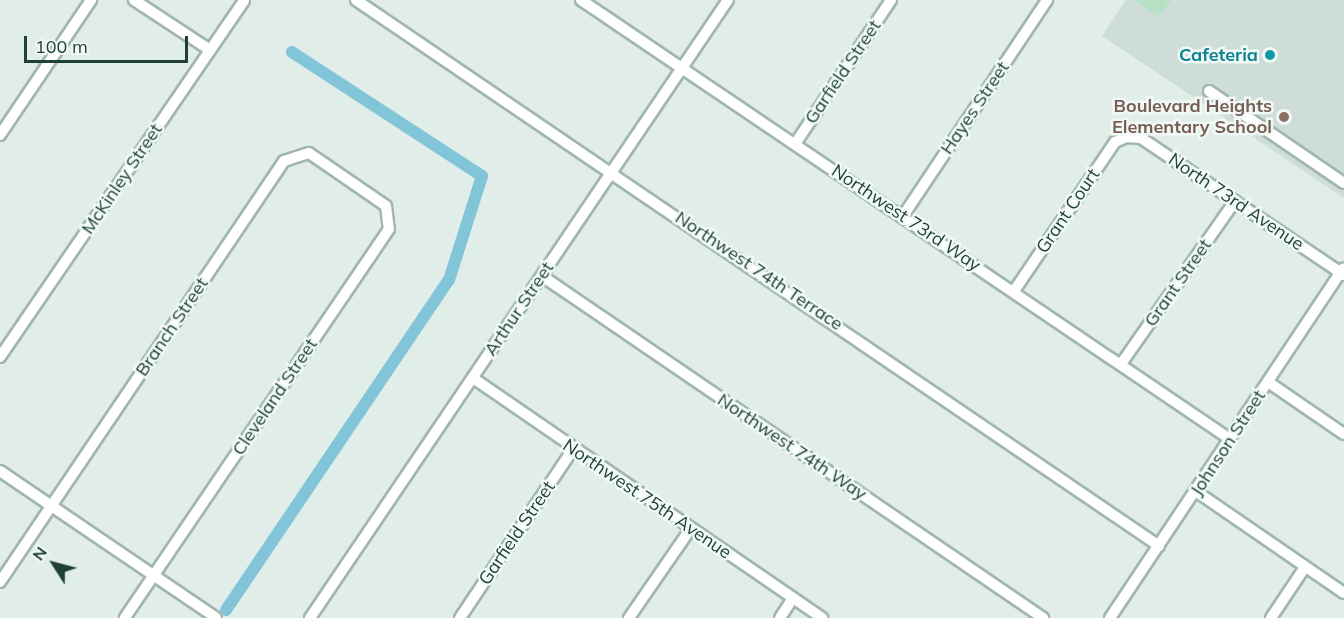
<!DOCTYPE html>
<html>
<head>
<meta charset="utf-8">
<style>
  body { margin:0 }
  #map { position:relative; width:1344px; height:618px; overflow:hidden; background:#e0ede8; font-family:Mulish,sans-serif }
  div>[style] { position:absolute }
  .built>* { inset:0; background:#ceddd7 }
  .green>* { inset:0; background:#b7e1c5 }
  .canal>* { height:12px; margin:-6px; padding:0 6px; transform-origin:6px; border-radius:6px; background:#82c5d9 }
  .roads { filter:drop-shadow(2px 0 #a2b6b0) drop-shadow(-2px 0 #a2b6b0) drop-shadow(0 2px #a2b6b0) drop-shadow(0 -2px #a2b6b0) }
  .minor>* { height:10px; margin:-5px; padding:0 5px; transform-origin:5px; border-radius:5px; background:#fff }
  .dots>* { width:16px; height:16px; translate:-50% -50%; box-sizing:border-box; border:3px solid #f1f9f6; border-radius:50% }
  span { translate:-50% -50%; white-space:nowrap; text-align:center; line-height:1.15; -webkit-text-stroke:5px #f1f9f6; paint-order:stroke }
  .culture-label { font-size:18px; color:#0d838f; font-weight:700 }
  .right { translate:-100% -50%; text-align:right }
  .street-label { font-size:18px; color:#1f4039 }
  .education-label { font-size:18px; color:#785e54; font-weight:700 }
  .north { position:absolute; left:24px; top:534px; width:60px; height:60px; -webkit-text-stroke:4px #f1f9f6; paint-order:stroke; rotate:306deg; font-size:16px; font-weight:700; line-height:24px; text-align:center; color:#1f4039 }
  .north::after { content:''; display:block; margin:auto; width:21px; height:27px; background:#1f4039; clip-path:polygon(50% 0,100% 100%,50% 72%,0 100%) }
  .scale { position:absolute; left:24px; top:36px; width:164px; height:27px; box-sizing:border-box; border:3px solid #1f4039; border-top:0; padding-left:8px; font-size:18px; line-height:21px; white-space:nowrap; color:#1f4039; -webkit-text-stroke:4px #f1f9f6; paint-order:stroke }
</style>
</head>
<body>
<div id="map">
  <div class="built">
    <i style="clip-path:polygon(1126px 0,1344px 0,1344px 198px,1102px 36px)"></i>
  </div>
  <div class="green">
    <i style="clip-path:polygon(1134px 0,1171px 0,1158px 17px)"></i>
  </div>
  <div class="canal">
    <i style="left:226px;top:610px;width:398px;rotate:-56deg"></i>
    <i style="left:449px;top:280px;width:109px;rotate:-72.4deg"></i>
    <i style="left:482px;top:176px;width:227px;rotate:-146.9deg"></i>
  </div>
  <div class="roads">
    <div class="minor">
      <i style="left:134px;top:0;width:91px;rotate:33.3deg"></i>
      <i style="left:356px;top:0;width:971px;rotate:34.21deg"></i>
      <i style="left:581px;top:0;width:784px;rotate:34.08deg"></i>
      <i style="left:1209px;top:91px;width:163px;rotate:34.3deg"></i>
      <i style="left:0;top:135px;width:163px;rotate:-56deg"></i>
      <i style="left:795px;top:144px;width:173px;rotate:-56.3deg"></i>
      <i style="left:903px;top:216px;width:260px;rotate:-56.3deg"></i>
      <i style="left:542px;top:276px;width:607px;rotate:34.32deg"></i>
      <i style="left:1014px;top:291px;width:180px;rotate:-55.9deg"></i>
      <i style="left:1115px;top:142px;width:12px;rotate:-24deg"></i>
      <i style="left:1126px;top:137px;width:15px;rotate:4deg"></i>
      <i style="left:1141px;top:138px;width:245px;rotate:34deg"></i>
      <i style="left:0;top:357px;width:432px;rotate:-55.6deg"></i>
      <i style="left:1121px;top:364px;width:199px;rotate:-55deg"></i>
      <i style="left:473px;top:378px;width:424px;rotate:34.5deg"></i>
      <i style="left:1268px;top:382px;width:92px;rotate:34.4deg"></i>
      <i style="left:0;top:471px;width:261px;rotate:34.2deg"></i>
      <i style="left:1197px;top:492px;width:178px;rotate:34.5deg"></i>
      <i style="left:0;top:582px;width:508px;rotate:-56deg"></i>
      <i style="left:284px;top:161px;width:26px;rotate:-18deg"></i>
      <i style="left:309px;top:153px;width:93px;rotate:34.5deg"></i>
      <i style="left:386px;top:206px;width:23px;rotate:83deg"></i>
      <i style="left:389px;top:229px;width:470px;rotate:124.2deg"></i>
      <i style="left:310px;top:618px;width:746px;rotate:-55.93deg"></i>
      <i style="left:460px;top:618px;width:203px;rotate:-56.2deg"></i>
      <i style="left:629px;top:618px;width:109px;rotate:-55.4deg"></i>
      <i style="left:780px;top:618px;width:24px;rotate:-57deg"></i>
      <i style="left:1110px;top:618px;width:420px;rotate:-56.3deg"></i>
      <i style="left:1271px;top:618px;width:61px;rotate:-56.3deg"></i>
    </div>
  </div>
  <div class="dots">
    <i style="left:1270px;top:55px;background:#0f9aa8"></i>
    <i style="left:1284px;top:117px;background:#8d6e63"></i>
  </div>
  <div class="culture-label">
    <span class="right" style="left:1258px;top:55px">Cafeteria</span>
  </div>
  <div class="street-label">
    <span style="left:843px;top:72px;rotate:-56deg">Garfield Street</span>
    <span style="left:975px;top:108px;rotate:-56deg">Hayes Street</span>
    <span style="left:122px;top:179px;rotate:-56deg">McKinley Street</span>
    <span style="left:1236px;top:202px;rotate:34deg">North 73rd Avenue</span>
    <span style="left:1068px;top:211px;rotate:-56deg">Grant Court</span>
    <span style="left:906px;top:218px;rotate:34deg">Northwest 73rd Way</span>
    <span style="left:759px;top:271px;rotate:34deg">Northwest 74th Terrace</span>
    <span style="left:1178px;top:283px;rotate:-55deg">Grant Street</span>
    <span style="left:519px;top:309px;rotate:-56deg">Arthur Street</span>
    <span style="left:172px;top:327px;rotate:-56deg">Branch Street</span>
    <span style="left:275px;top:397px;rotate:-56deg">Cleveland Street</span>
    <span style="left:1228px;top:443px;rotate:-57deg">Johnson Street</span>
    <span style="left:792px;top:447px;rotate:34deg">Northwest 74th Way</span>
    <span style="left:647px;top:499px;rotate:34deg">Northwest 75th Avenue</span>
    <span style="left:517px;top:533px;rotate:-56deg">Garfield Street</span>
  </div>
  <div class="education-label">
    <span class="right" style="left:1272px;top:117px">Boulevard Heights<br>Elementary School</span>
  </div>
  <div class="north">N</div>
  <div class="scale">100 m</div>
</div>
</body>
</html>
